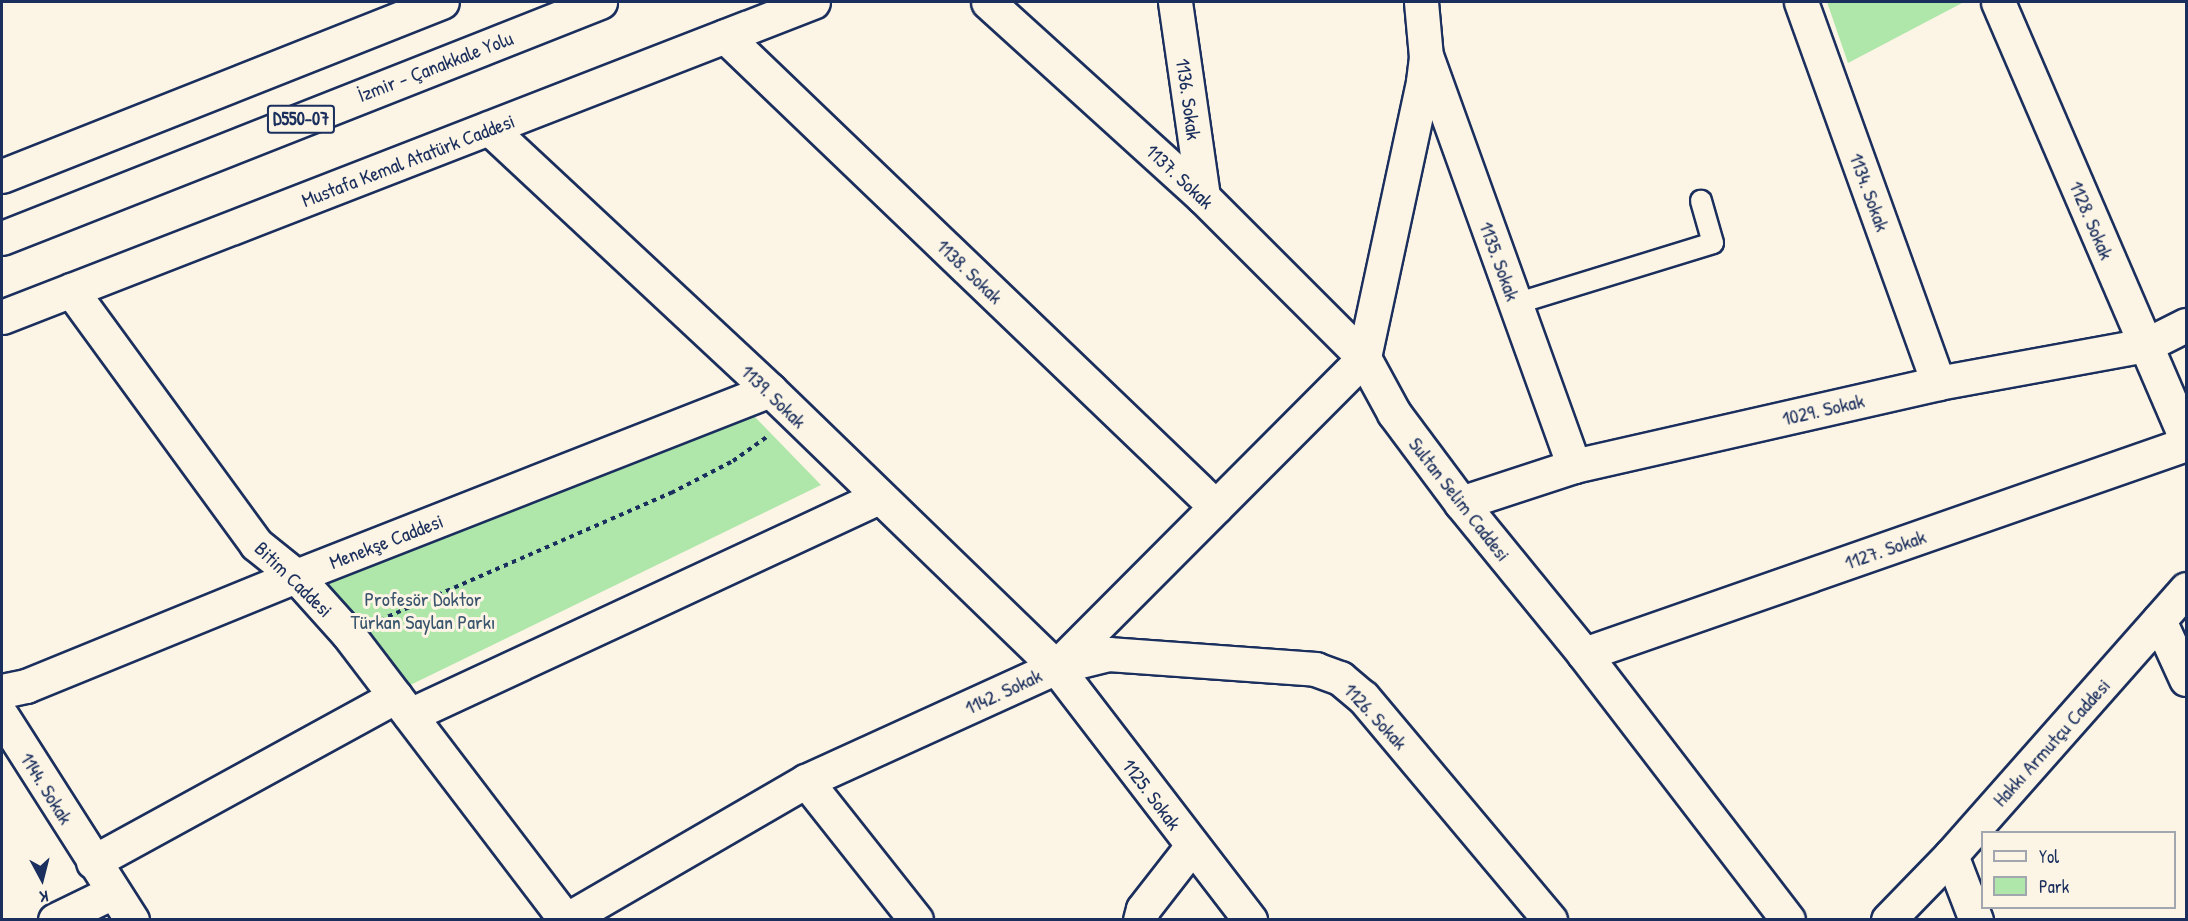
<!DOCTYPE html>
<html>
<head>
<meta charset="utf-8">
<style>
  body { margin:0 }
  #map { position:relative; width:2188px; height:921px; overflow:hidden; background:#fcf5e5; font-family:"Patrick Hand",sans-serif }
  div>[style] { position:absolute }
  .green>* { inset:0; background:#afe6a9 }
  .path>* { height:4px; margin-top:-2px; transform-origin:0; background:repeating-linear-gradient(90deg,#1b2f5e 0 4.5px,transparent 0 9px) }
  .roads { filter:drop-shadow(2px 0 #1b2f5e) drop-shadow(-2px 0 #1b2f5e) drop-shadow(0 2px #1b2f5e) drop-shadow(0 -2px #1b2f5e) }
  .service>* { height:20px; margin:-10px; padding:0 10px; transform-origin:10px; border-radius:10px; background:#fcf5e5 }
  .minor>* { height:33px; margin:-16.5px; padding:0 16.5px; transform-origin:16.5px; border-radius:16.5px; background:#fcf5e5 }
  .secondary>* { height:33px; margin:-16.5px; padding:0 16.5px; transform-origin:16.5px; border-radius:16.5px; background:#fcf5e5 }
  .primary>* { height:33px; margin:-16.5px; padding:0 16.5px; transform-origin:16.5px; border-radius:16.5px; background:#fcf5e5 }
  .trunk>* { height:33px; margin:-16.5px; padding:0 16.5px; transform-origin:16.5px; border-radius:16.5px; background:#fcf5e5 }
  span { translate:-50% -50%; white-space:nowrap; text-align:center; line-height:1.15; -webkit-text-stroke:6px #fcf5e5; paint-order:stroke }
  .shield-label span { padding:2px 4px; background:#fcf5e5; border:2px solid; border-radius:4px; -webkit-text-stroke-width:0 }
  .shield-label { font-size:18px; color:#1b2f5e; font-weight:700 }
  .street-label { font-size:20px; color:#1b2f5e }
  .park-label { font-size:20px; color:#39546d }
  .frame { position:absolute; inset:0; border:3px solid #1b2f5e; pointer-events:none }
  .legend { position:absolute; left:1981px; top:831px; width:195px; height:78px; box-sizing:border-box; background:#fcf5e5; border:2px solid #a2a6af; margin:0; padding:8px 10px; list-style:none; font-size:18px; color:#1b2f5e }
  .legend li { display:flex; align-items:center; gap:12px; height:30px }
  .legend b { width:30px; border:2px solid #a2a6af }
  .north { position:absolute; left:12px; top:849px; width:60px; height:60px; -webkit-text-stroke:4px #fcf5e5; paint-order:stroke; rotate:173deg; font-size:16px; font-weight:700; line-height:24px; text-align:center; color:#1b2f5e }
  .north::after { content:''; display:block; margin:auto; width:21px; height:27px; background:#1b2f5e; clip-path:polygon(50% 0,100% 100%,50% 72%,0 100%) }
</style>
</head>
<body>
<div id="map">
  <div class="green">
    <i style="clip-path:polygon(1827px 2px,1964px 2px,1848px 63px)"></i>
    <i style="clip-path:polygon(752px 414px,821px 485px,402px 689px,325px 584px)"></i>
  </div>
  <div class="path">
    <i style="left:380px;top:620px;width:318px;rotate:-23.6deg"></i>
    <i style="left:671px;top:493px;width:70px;rotate:-27.3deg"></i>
    <i style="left:733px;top:461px;width:43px;rotate:-35.5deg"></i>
  </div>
  <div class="roads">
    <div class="service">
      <i style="left:1515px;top:304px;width:207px;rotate:-17.1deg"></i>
      <i style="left:1713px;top:243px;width:44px;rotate:-105.9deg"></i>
    </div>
    <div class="minor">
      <i style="left:1175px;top:2px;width:197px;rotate:81.8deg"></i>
      <i style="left:1421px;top:2px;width:55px;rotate:84.8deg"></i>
      <i style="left:1426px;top:57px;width:25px;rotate:97deg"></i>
      <i style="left:1423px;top:82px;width:282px;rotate:102.1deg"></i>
      <i style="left:1364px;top:358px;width:63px;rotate:61.4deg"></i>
      <i style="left:1394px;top:413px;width:112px;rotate:53.3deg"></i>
      <i style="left:1461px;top:503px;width:195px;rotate:50.8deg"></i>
      <i style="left:1584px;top:654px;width:335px;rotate:52.5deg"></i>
      <i style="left:1801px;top:2px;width:405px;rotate:70.2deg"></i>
      <i style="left:1998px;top:2px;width:476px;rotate:66.7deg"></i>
      <i style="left:725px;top:36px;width:680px;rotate:43.81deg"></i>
      <i style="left:1427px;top:58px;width:434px;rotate:70.2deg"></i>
      <i style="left:489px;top:128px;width:384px;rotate:43deg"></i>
      <i style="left:770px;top:390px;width:398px;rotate:44.1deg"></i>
      <i style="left:1056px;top:667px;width:319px;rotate:52.5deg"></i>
      <i style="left:71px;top:290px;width:314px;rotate:53.9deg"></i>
      <i style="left:256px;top:544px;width:51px;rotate:38.7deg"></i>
      <i style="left:296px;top:576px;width:78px;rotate:48.1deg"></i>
      <i style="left:348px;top:634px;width:360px;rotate:52.7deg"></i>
      <i style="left:566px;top:920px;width:277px;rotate:-30.1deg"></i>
      <i style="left:806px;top:781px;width:275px;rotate:-24.5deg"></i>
      <i style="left:1056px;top:667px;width:436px;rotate:-45.1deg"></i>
      <i style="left:1364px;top:358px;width:228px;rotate:-135deg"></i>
      <i style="left:1203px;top:197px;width:290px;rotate:-137.8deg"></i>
      <i style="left:1461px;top:503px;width:119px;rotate:-18.1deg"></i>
      <i style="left:1574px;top:466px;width:373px;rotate:-12.8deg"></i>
      <i style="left:1938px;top:383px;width:211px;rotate:-10.4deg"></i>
      <i style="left:2146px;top:345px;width:45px;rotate:-26.6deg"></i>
      <i style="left:2159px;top:620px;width:65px;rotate:65.4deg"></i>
      <i style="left:1584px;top:654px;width:638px;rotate:-19.23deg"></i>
      <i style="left:1056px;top:667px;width:54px;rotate:-14deg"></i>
      <i style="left:1108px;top:654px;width:208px;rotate:4.1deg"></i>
      <i style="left:1315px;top:669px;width:27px;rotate:20deg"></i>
      <i style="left:1340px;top:678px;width:30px;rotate:40deg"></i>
      <i style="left:1363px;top:697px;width:291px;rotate:50deg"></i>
      <i style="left:2px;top:691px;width:25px;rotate:-12deg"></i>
      <i style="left:26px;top:686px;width:292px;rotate:-22.2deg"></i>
      <i style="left:296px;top:576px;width:509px;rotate:-21.43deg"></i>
      <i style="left:410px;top:715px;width:517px;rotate:-24.93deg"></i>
      <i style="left:2px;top:716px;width:242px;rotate:57.5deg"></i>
      <i style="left:806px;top:781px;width:177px;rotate:51.6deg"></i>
      <i style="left:1951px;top:855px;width:70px;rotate:69deg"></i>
      <i style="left:93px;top:862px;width:345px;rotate:-28.7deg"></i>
      <i style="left:55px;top:920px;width:64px;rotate:-25.8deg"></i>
      <i style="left:1140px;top:920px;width:11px;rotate:-75deg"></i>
      <i style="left:1143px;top:909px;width:80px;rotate:-52.1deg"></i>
    </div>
    <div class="secondary">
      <i style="left:1888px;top:920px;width:91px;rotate:-45.9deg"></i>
      <i style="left:1951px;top:855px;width:355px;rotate:-48.5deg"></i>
    </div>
    <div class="primary">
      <i style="left:2px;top:317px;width:870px;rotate:-21.23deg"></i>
    </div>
    <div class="trunk">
      <i style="left:2px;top:176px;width:473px;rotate:-21.6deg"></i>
      <i style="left:2px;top:238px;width:643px;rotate:-21.54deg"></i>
    </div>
  </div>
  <div class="shield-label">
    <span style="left:301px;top:119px">D550-07</span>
  </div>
  <div class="street-label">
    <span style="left:435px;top:66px;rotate:-21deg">İzmir - Çanakkale Yolu</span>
    <span style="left:1189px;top:99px;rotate:82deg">1136. Sokak</span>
    <span style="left:408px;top:160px;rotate:-21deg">Mustafa Kemal Atatürk Caddesi</span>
    <span style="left:1180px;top:176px;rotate:43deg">1137. Sokak</span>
    <span style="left:1870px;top:192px;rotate:70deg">1134. Sokak</span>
    <span style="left:2092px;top:220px;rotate:67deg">1128. Sokak</span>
    <span style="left:1500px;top:261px;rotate:70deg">1135. Sokak</span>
    <span style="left:970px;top:271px;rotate:44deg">1138. Sokak</span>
    <span style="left:774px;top:396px;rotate:44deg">1139. Sokak</span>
    <span style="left:1823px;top:409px;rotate:-13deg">1029. Sokak</span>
    <span style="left:1460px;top:499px;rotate:52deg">Sultan Selim Caddesi</span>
    <span style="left:386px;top:541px;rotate:-21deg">Menekşe Caddesi</span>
    <span style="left:1885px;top:549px;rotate:-19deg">1127. Sokak</span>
    <span style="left:294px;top:579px;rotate:44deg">Bitim Caddesi</span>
    <span style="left:1003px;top:691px;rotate:-25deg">1142. Sokak</span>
    <span style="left:1376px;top:716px;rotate:47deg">1126. Sokak</span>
    <span style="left:2051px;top:742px;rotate:-48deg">Hakkı Armutçu Caddesi</span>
    <span style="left:47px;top:788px;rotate:58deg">1144. Sokak</span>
    <span style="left:1152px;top:794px;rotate:53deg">1125. Sokak</span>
  </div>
  <div class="park-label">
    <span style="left:423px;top:610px">Profesör Doktor<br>Türkan Saylan Parkı</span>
  </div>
  <div class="frame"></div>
  <ul class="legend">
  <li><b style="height:8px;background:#fcf5e5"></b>Yol</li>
  <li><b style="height:16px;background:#afe6a9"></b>Park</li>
  </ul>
  <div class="north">K</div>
</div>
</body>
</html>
